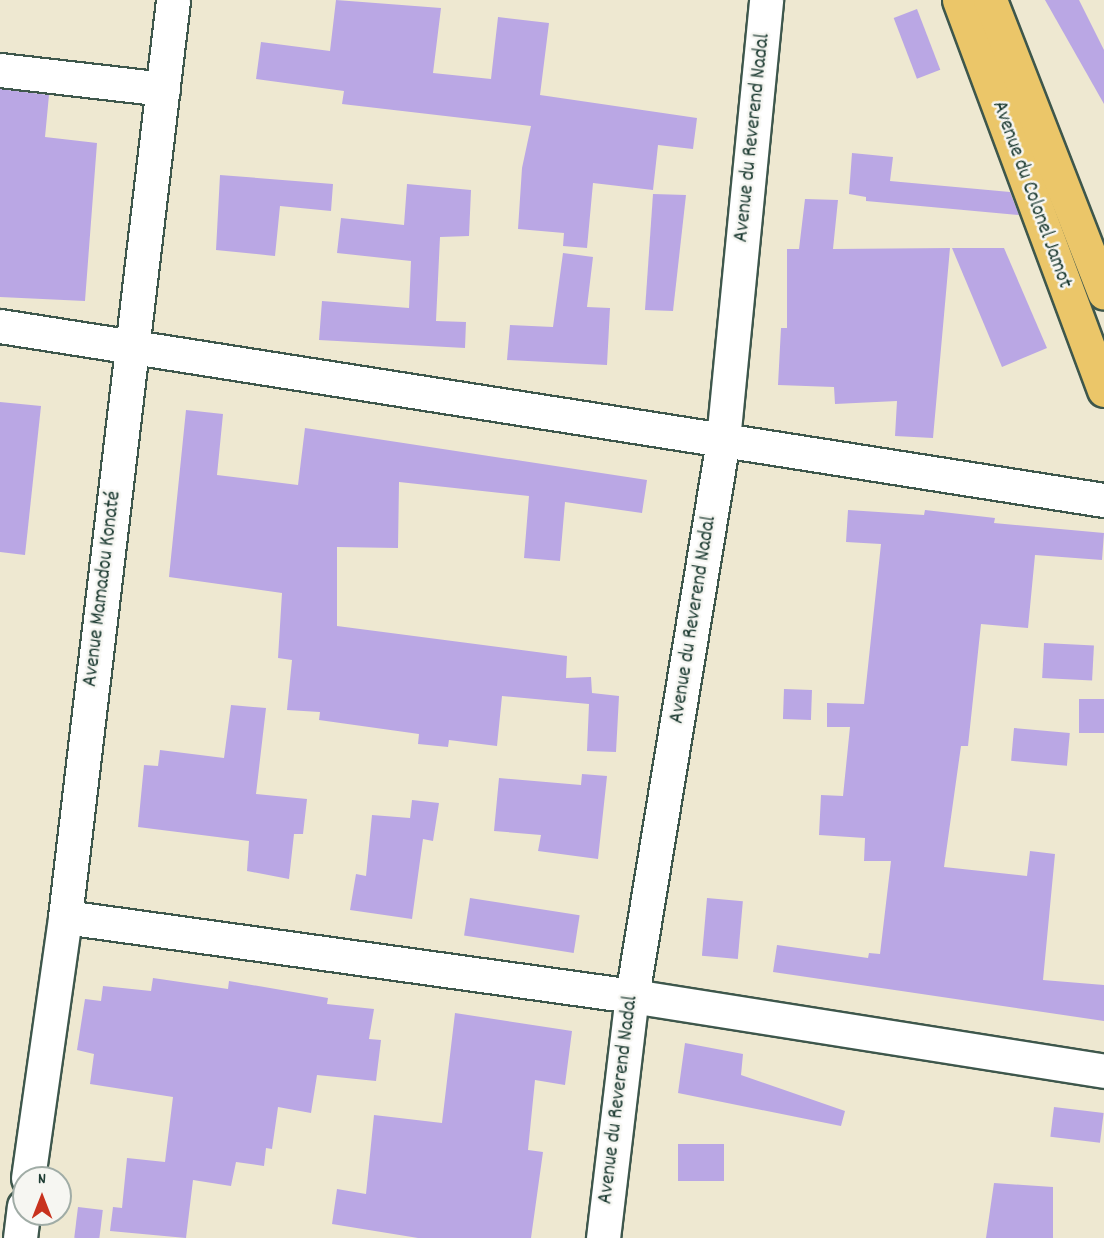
<!DOCTYPE html>
<html>
<head>
<meta charset="utf-8">
<style>
  body { margin:0 }
  #map { position:relative; width:1104px; height:1238px; overflow:hidden; background:#eee8d1; font-family:Dekko,sans-serif }
  div>[style] { position:absolute }
  .building>* { inset:0; background:#baa7e4; transform-origin:0 0 }
  .roads { filter:drop-shadow(2px 0 #3e574c) drop-shadow(-2px 0 #3e574c) drop-shadow(0 2px #3e574c) drop-shadow(0 -2px #3e574c) }
  .minor>* { height:33px; margin:-16.5px; padding:0 16.5px; transform-origin:16.5px; border-radius:16.5px; background:#fff }
  .major>* { height:33px; margin:-16.5px; padding:0 16.5px; transform-origin:16.5px; border-radius:16.5px; background:#ebc669 }
  span { translate:-50% -50%; white-space:nowrap; text-align:center; line-height:1.15; -webkit-text-stroke:5px #f6f6f2; paint-order:stroke }
  .street-label { font-size:21px; color:#1f3d34 }
  .north { position:absolute; left:12px; top:1166px; width:60px; height:60px; box-sizing:border-box; background:#f6f6f2; border:2px solid #a0aca6; border-radius:50%; rotate:0deg; font-size:16px; font-weight:700; line-height:24px; text-align:center; color:#1f3d34 }
  .north::after { content:''; display:block; margin:auto; width:21px; height:27px; background:#c8321e; clip-path:polygon(50% 0,100% 100%,50% 72%,0 100%) }
</style>
</head>
<body>
<div id="map">
  <div class="building">
    <i style="clip-path:polygon(336px 0,441px 8px,433px 73px,491px 79px,498px 17px,549px 23px,540px 95px,697px 118px,693px 149px,658px 145px,653px 190px,593px 183px,587px 248px,563px 246px,564px 233px,518px 229px,522px 168px,531px 126px,342px 104px,344px 91px,256px 79px,261px 42px,330px 51px)"></i>
    <i style="clip-path:polygon(1045px 0,1079px 0,1104px 50px,1104px 104px)"></i>
    <i style="left:917px;top:9px;width:65px;height:25px;rotate:69deg"></i>
    <i style="clip-path:polygon(0 89px,49px 95px,45px 137px,97px 143px,85px 301px,0 297px)"></i>
    <i style="clip-path:polygon(852px 153px,893px 157px,890px 181px,1010px 192px,1019px 215px,866px 201px,866px 197px,849px 194px)"></i>
    <i style="clip-path:polygon(220px 175px,333px 184px,331px 211px,280px 206px,275px 256px,216px 250px)"></i>
    <i style="clip-path:polygon(407px 184px,471px 190px,469px 236px,440px 237px,436px 321px,466px 322px,465px 348px,319px 340px,322px 301px,409px 308px,411px 261px,337px 253px,341px 218px,404px 225px)"></i>
    <i style="clip-path:polygon(653px 194px,686px 195px,673px 311px,645px 310px)"></i>
    <i style="clip-path:polygon(805px 199px,838px 200px,833px 249px,950px 248px,933px 438px,895px 436px,897px 401px,835px 404px,834px 387px,778px 385px,781px 328px,787px 328px,787px 249px,799px 249px)"></i>
    <i style="clip-path:polygon(952px 248px,1004px 248px,1047px 348px,1002px 367px)"></i>
    <i style="clip-path:polygon(563px 253px,593px 257px,587px 307px,610px 308px,607px 365px,507px 360px,510px 325px,553px 327px)"></i>
    <i style="clip-path:polygon(0 402px,41px 406px,25px 555px,0 552px)"></i>
    <i style="clip-path:polygon(186px 410px,223px 414px,217px 475px,298px 485px,305px 428px,647px 480px,642px 513px,565px 502px,560px 561px,524px 558px,529px 496px,399px 482px,398px 548px,337px 547px,337px 626px,567px 656px,566px 678px,591px 677px,592px 693px,619px 696px,616px 752px,587px 751px,589px 704px,502px 696px,497px 746px,449px 740px,448px 747px,418px 744px,419px 734px,319px 720px,320px 712px,287px 710px,292px 660px,278px 658px,282px 593px,169px 577px)"></i>
    <i style="clip-path:polygon(848px 510px,924px 515px,925px 510px,995px 518px,994px 523px,1104px 533px,1102px 560px,1035px 555px,1028px 628px,981px 624px,968px 746px,961px 746px,944px 867px,1027px 876px,1030px 851px,1055px 854px,1043px 980px,1104px 985px,1104px 1021px,773px 972px,777px 945px,868px 958px,869px 953px,880px 954px,891px 861px,864px 861px,865px 838px,819px 835px,821px 795px,843px 796px,850px 727px,827px 727px,827px 703px,864px 704px,881px 544px,846px 542px)"></i>
    <i style="left:1044px;top:643px;width:50px;height:35px;rotate:3deg"></i>
    <i style="left:784px;top:689px;width:28px;height:30px;rotate:2deg"></i>
    <i style="left:1079px;top:699px;width:25px;height:34px"></i>
    <i style="clip-path:polygon(231px 705px,266px 708px,256px 794px,307px 799px,303px 834px,294px 834px,289px 879px,247px 871px,249px 841px,138px 827px,144px 765px,158px 766px,160px 750px,224px 758px)"></i>
    <i style="left:1014px;top:728px;width:56px;height:33px;rotate:5deg"></i>
    <i style="clip-path:polygon(582px 774px,607px 776px,598px 859px,538px 851px,541px 835px,494px 831px,499px 778px,581px 785px)"></i>
    <i style="clip-path:polygon(412px 800px,439px 803px,433px 841px,423px 839px,412px 919px,350px 910px,356px 874px,366px 876px,372px 815px,410px 818px)"></i>
    <i style="left:470px;top:898px;width:111px;height:38px;rotate:9deg"></i>
    <i style="left:707px;top:898px;width:36px;height:58px;rotate:5deg"></i>
    <i style="clip-path:polygon(153px 978px,228px 989px,229px 981px,328px 998px,327px 1004px,374px 1009px,369px 1039px,381px 1040px,376px 1081px,317px 1075px,311px 1113px,278px 1107px,272px 1149px,266px 1148px,264px 1166px,236px 1162px,231px 1186px,193px 1180px,186px 1238px,110px 1231px,113px 1207px,122px 1208px,127px 1158px,165px 1162px,173px 1097px,90px 1084px,94px 1054px,77px 1050px,85px 999px,101px 1001px,103px 986px,151px 991px)"></i>
    <i style="clip-path:polygon(455px 1013px,572px 1031px,565px 1085px,535px 1080px,528px 1150px,543px 1152px,531px 1238px,418px 1238px,332px 1224px,337px 1189px,366px 1194px,374px 1115px,442px 1123px)"></i>
    <i style="clip-path:polygon(685px 1043px,743px 1054px,741px 1075px,845px 1111px,841px 1126px,678px 1093px)"></i>
    <i style="left:1054px;top:1107px;width:50px;height:30px;rotate:7deg"></i>
    <i style="left:678px;top:1144px;width:46px;height:37px"></i>
    <i style="clip-path:polygon(994px 1183px,1053px 1187px,1053px 1238px,986px 1238px)"></i>
    <i style="left:78px;top:1207px;width:25px;height:31px;rotate:7deg"></i>
  </div>
  <div class="roads">
    <div class="minor">
      <i style="left:0;top:70px;width:164px;rotate:6.6deg"></i>
      <i style="left:0;top:326px;width:1118px;rotate:8.96deg"></i>
      <i style="left:65px;top:917px;width:572px;rotate:7.93deg"></i>
      <i style="left:632px;top:996px;width:478px;rotate:9deg"></i>
      <i style="left:28px;top:1178px;width:264px;rotate:-81.9deg"></i>
      <i style="left:65px;top:917px;width:923px;rotate:-83.28deg"></i>
      <i style="left:20px;top:1238px;width:32px;rotate:-83deg"></i>
      <i style="left:603px;top:1238px;width:244px;rotate:-83.2deg"></i>
      <i style="left:632px;top:996px;width:563px;rotate:-80.7deg"></i>
      <i style="left:723px;top:440px;width:442px;rotate:-84.4deg"></i>
    </div>
    <div class="major">
      <i style="left:959px;top:0;width:416px;rotate:69.6deg"></i>
      <i style="left:990px;top:0;width:314px;rotate:68.7deg"></i>
    </div>
  </div>
  <div class="street-label">
    <span style="left:753px;top:138px;rotate:-84deg">Avenue du Reverend Nadal</span>
    <span style="left:1031px;top:195px;rotate:70deg">Avenue du Colonel Jamot</span>
    <span style="left:103px;top:589px;rotate:-83deg">Avenue Mamadou Konaté</span>
    <span style="left:694px;top:620px;rotate:-81deg">Avenue du Reverend Nadal</span>
    <span style="left:619px;top:1100px;rotate:-83deg">Avenue du Reverend Nadal</span>
  </div>
  <div class="north">N</div>
</div>
</body>
</html>
